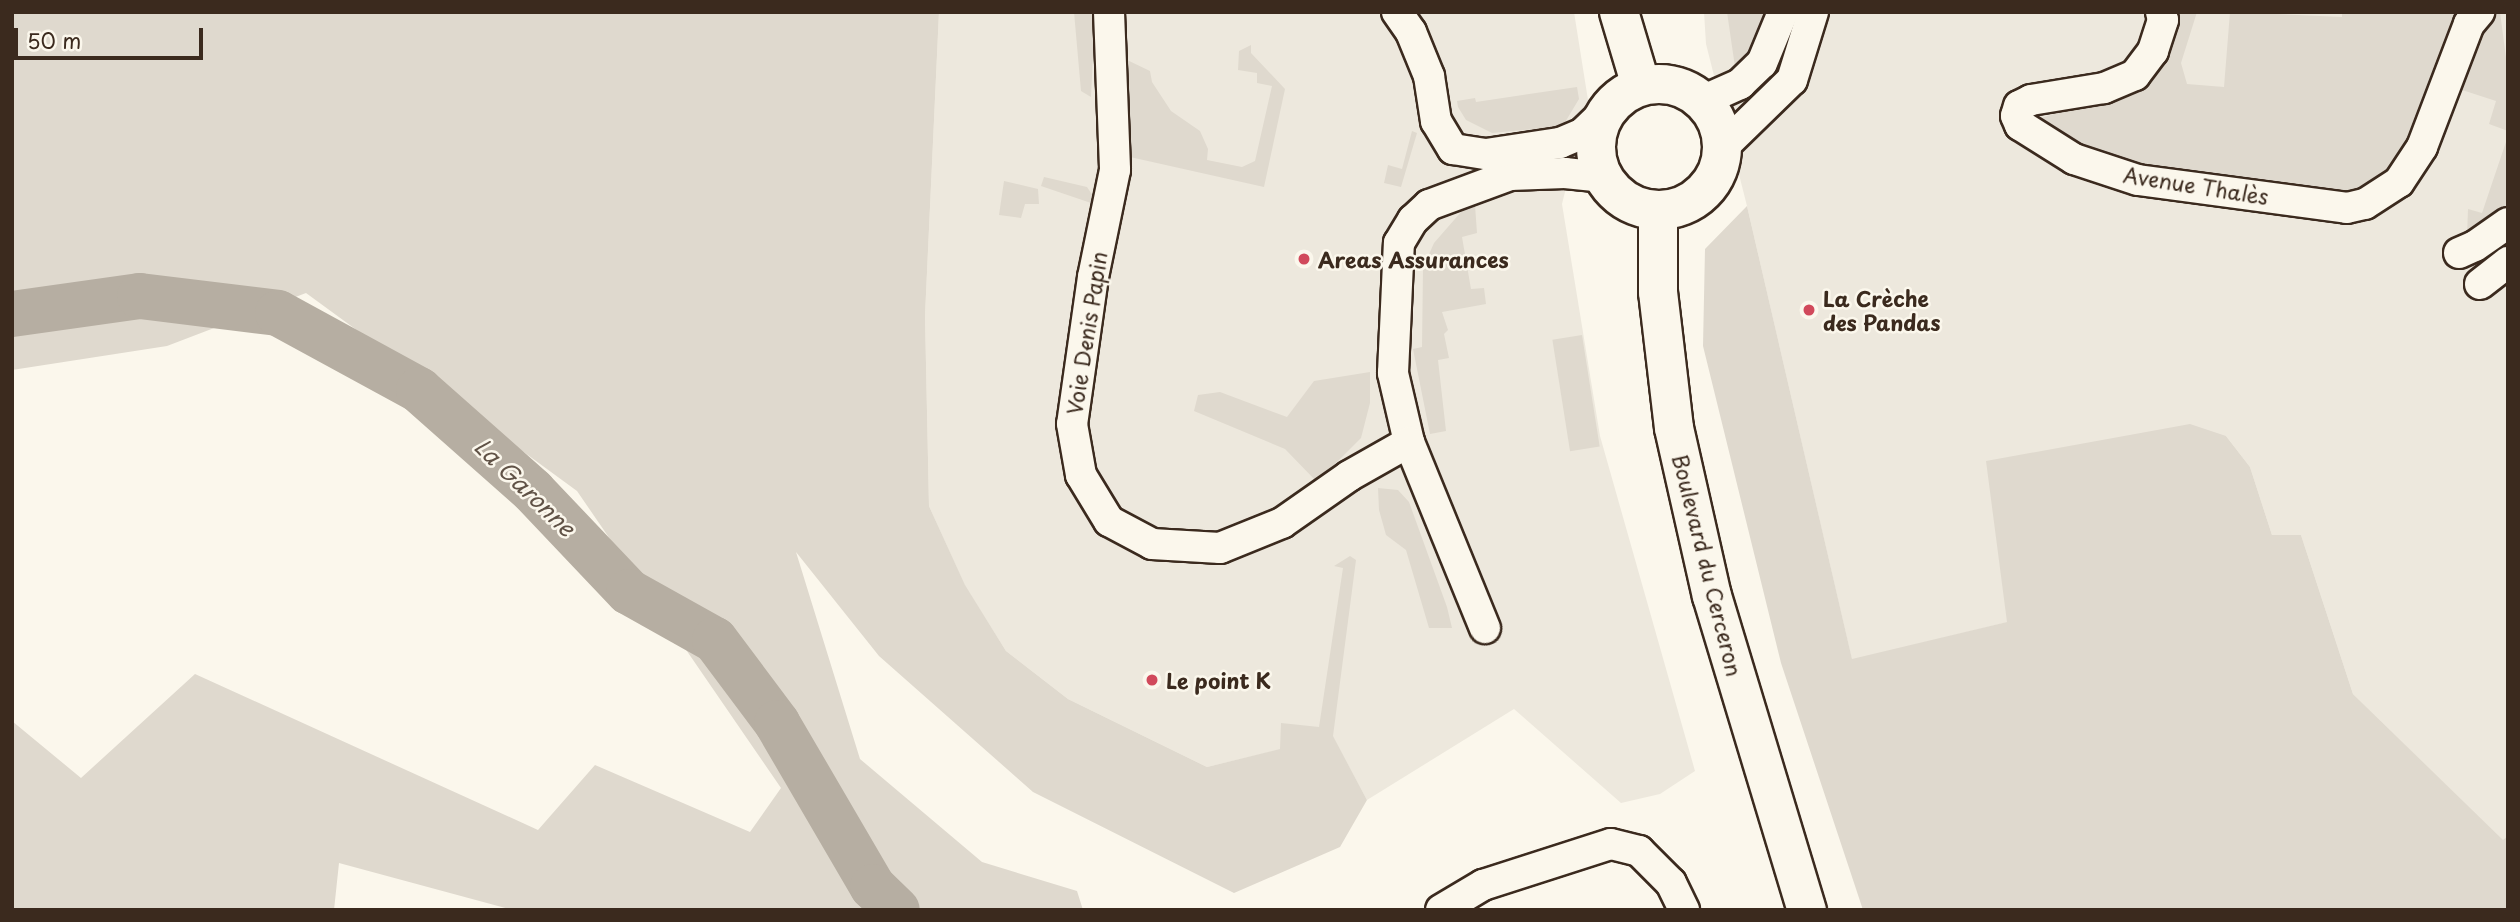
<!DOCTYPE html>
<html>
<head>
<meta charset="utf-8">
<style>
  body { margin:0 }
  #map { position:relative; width:2520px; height:922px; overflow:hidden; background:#fbf7ec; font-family:"Playpen Sans",sans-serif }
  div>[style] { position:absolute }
  .built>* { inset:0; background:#ede8dd }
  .green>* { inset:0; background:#dfd9ce; transform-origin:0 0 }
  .river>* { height:46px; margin:-23px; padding:0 23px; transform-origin:23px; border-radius:23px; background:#b6aea2 }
  .roads { filter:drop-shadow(2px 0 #3b2a1e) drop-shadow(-2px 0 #3b2a1e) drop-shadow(0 2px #3b2a1e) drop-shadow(0 -2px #3b2a1e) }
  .street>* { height:30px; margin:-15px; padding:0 15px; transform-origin:15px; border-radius:15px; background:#fbf7ec }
  .secondary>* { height:38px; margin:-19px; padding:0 19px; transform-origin:19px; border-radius:19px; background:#fbf7ec }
  .secondary>.ring { margin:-19px; padding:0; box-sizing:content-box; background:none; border:38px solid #fbf7ec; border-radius:50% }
  .dots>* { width:19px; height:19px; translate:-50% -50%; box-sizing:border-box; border:4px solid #fbf7ec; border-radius:50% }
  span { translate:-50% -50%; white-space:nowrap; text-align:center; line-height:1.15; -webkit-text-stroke:5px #fbf7ec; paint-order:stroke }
  .street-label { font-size:21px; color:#3b2a1e }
  .poi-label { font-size:21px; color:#3b2a1e; font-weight:700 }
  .left { translate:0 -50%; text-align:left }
  .water-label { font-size:23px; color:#605246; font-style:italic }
  .frame { position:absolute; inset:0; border:14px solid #3b2a1e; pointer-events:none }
  .scale { position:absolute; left:14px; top:28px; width:189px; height:32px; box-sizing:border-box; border:4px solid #3b2a1e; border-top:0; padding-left:9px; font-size:21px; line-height:24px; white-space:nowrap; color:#3b2a1e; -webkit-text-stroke:5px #fbf7ec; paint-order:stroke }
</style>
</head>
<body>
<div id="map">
  <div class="built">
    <i style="clip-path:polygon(939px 12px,1574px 12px,1588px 100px,1562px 204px,1600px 436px,1695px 771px,1660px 794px,1621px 803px,1514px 709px,1367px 800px,1333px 737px,1207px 767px,1068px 699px,1006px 651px,965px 586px,929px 506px,925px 316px)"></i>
    <i style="clip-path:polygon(1704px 12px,2508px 12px,2508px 836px,2503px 841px,2353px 694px,2301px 535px,2272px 535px,2250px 467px,2226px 436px,2008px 622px,1852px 660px,1747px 206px,1706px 44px)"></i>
  </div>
  <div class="green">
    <i style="clip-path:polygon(12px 12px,939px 12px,925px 316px,929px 506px,965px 585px,1006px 651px,1068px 699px,1207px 767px,1280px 749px,1281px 723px,1319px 727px,1343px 568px,1334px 566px,1350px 556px,1356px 560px,1333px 736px,1367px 800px,1340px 847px,1234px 893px,1033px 792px,879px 656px,796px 552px,860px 759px,982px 862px,1077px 891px,1083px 910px,513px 910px,339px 863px,334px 910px,12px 910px,12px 721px,81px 778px,195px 674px,538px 830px,595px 765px,750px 832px,781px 788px,577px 491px,306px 293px,167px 346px,12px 370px)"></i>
    <i style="clip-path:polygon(1074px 12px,1095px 12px,1091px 97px,1081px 91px)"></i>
    <i style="clip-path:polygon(1727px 12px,1765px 12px,1761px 37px,1750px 65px,1735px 67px)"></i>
    <i style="clip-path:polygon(2173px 12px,2197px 12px,2181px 63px,2187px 84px,2224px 87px,2230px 12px,2342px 17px,2342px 12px,2474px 12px,2388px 184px,2355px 202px,2143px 173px,2038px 128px,2041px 118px,2110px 97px)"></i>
    <i style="clip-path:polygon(2496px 12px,2500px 12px,2508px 73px,2508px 131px,2489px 124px,2496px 101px,2459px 89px,2475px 42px)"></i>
    <i style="clip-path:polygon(1251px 45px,1251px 53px,1285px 89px,1264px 187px,1130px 157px,1125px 59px,1150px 71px,1152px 82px,1171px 111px,1200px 131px,1208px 149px,1207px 160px,1242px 167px,1255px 161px,1272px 86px,1257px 83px,1257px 73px,1238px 70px,1239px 51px)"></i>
    <i style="clip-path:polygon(1577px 87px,1579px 99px,1564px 124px,1555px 127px,1492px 133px,1466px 120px,1458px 107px,1457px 101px,1475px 98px,1476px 102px)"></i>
    <i style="clip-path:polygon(1412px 131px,1417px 133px,1401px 187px,1384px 183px,1388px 165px,1402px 169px)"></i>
    <i style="clip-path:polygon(2508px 136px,2508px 207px,2467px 237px,2468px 209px,2482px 213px)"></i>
    <i style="clip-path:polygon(1044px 177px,1087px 187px,1093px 196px,1091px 203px,1041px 186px)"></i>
    <i style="clip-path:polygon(1004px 181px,1038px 189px,1039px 204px,1025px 204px,1021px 218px,999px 215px)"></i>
    <i style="clip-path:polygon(1475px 205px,1477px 233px,1462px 237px,1471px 289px,1484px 288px,1486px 304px,1442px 312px,1448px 330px,1444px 334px,1449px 358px,1438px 360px,1446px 431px,1430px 434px,1413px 349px,1422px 347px,1423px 268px,1434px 243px,1461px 212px)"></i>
    <i style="clip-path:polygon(1747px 206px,1852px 659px,2007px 622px,1986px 461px,2190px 424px,2226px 436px,2250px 467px,2272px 535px,2301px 535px,2353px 694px,2503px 840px,2508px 836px,2508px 910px,1863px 910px,1781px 663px,1703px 346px,1705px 249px)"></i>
    <i style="left:1582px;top:335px;width:113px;height:30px;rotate:81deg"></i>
    <i style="clip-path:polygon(1370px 372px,1370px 403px,1361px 438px,1317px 482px,1285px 449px,1194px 411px,1198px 395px,1220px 392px,1287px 417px,1314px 381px)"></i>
    <i style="clip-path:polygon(1378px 488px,1398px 490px,1409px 502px,1447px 607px,1452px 628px,1429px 628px,1406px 550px,1386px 535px,1379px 510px)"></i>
  </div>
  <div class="river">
    <i style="left:12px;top:314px;width:129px;rotate:-8deg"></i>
    <i style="left:140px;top:296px;width:139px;rotate:7deg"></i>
    <i style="left:278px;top:313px;width:161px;rotate:28.6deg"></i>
    <i style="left:419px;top:390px;width:152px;rotate:41.5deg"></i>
    <i style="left:533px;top:491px;width:139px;rotate:46.5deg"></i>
    <i style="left:629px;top:592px;width:98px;rotate:29.2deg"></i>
    <i style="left:715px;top:640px;width:104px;rotate:53.2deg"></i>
    <i style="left:777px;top:723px;width:190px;rotate:59.7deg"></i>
    <i style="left:873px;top:887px;width:33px;rotate:44deg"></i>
  </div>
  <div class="roads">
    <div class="street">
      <i style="left:1109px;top:12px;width:158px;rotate:87.8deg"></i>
      <i style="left:1115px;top:170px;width:109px;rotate:101.6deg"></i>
      <i style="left:1093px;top:277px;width:148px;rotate:98.1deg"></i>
      <i style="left:1072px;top:424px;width:52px;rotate:80deg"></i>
      <i style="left:1081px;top:475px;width:54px;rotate:58.7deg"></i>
      <i style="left:1109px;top:521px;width:49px;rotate:28.1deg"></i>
      <i style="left:1152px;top:544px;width:68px;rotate:3.4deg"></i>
      <i style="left:1220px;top:548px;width:67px;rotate:-22deg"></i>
      <i style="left:1282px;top:523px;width:82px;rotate:-35deg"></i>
      <i style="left:1349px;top:476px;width:69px;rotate:-29.5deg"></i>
      <i style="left:1409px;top:442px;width:71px;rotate:-103.1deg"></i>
      <i style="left:1393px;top:373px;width:130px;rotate:-87.4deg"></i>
      <i style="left:1399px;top:243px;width:27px;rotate:-59deg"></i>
      <i style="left:1413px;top:220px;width:22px;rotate:-43deg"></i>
      <i style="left:1429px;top:205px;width:86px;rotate:-20.3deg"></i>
      <i style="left:1510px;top:175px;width:55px;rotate:-2.1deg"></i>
      <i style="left:1565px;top:173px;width:37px;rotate:6deg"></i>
      <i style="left:1397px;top:12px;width:24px;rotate:55deg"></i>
      <i style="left:1411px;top:32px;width:48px;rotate:67.8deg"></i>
      <i style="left:1429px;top:76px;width:46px;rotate:81.2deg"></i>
      <i style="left:1436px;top:121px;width:33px;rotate:59deg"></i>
      <i style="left:1453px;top:149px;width:33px;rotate:9deg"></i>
      <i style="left:1486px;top:154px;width:75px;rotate:-8.5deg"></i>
      <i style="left:1560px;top:143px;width:25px;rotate:-23deg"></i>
      <i style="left:1583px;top:133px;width:36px;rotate:-44deg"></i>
      <i style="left:2161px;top:12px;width:8px;rotate:76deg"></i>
      <i style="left:2163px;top:20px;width:33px;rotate:108deg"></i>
      <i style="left:2153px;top:51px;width:30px;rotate:127deg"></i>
      <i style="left:2135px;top:75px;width:34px;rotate:157deg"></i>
      <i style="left:2104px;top:88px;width:74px;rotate:170.7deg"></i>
      <i style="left:2031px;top:100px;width:13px;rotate:153deg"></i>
      <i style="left:2019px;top:106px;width:10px;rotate:107deg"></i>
      <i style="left:2016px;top:116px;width:10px;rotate:66deg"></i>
      <i style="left:2020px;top:125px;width:64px;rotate:32.2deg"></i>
      <i style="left:2074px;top:159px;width:67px;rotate:18.2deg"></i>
      <i style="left:2138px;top:180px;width:211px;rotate:7.6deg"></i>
      <i style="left:2347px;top:208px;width:18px;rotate:-13deg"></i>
      <i style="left:2365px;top:204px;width:40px;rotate:-32.9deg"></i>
      <i style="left:2399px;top:182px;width:42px;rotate:-56.7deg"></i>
      <i style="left:2422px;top:147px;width:132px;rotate:-69.1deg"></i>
      <i style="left:2469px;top:24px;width:16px;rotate:-50deg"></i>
      <i style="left:1702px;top:101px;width:42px;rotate:-24.1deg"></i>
      <i style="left:1740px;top:84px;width:30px;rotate:-44deg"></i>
      <i style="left:1762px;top:63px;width:55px;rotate:-67.6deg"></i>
      <i style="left:1723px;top:147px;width:96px;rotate:-44.2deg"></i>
      <i style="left:1792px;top:80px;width:71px;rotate:-72.8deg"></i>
      <i style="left:2459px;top:253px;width:17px;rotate:-24deg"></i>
      <i style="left:2475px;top:246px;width:40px;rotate:-34.9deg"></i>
      <i style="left:2480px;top:284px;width:36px;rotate:-38deg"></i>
      <i style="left:1409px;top:442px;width:201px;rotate:67.8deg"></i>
      <i style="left:1441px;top:910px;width:49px;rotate:-30.8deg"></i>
      <i style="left:1483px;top:885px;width:134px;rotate:-17.8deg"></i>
      <i style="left:1611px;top:844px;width:29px;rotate:14deg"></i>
      <i style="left:1639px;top:851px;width:45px;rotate:45deg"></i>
      <i style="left:1671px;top:883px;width:30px;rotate:64deg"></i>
    </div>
    <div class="secondary">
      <i style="left:1619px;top:12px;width:77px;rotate:73.4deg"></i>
      <i class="ring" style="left:1596px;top:84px;width:88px;height:88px"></i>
      <i style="left:1658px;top:211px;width:81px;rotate:90deg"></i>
      <i style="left:1658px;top:292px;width:137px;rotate:83.3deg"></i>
      <i style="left:1674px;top:428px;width:172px;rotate:77.3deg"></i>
      <i style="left:1712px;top:596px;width:328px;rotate:73.2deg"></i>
    </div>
  </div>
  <div class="dots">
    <i style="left:1304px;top:259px;background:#d1495b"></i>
    <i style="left:1809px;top:310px;background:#d1495b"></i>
    <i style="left:1152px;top:680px;background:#d1495b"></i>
  </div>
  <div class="street-label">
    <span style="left:2196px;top:185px;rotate:9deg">Avenue Thalès</span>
    <span style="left:1086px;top:333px;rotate:-81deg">Voie Denis Papin</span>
    <span style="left:1708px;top:565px;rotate:76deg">Boulevard du Cerceron</span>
  </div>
  <div class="poi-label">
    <span class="left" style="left:1318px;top:259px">Areas Assurances</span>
    <span class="left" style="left:1823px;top:310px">La Crèche<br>des Pandas</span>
    <span class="left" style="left:1166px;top:680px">Le point K</span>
  </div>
  <div class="water-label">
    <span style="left:525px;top:487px;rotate:44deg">La Garonne</span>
  </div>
  <div class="frame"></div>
  <div class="scale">50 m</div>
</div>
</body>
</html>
